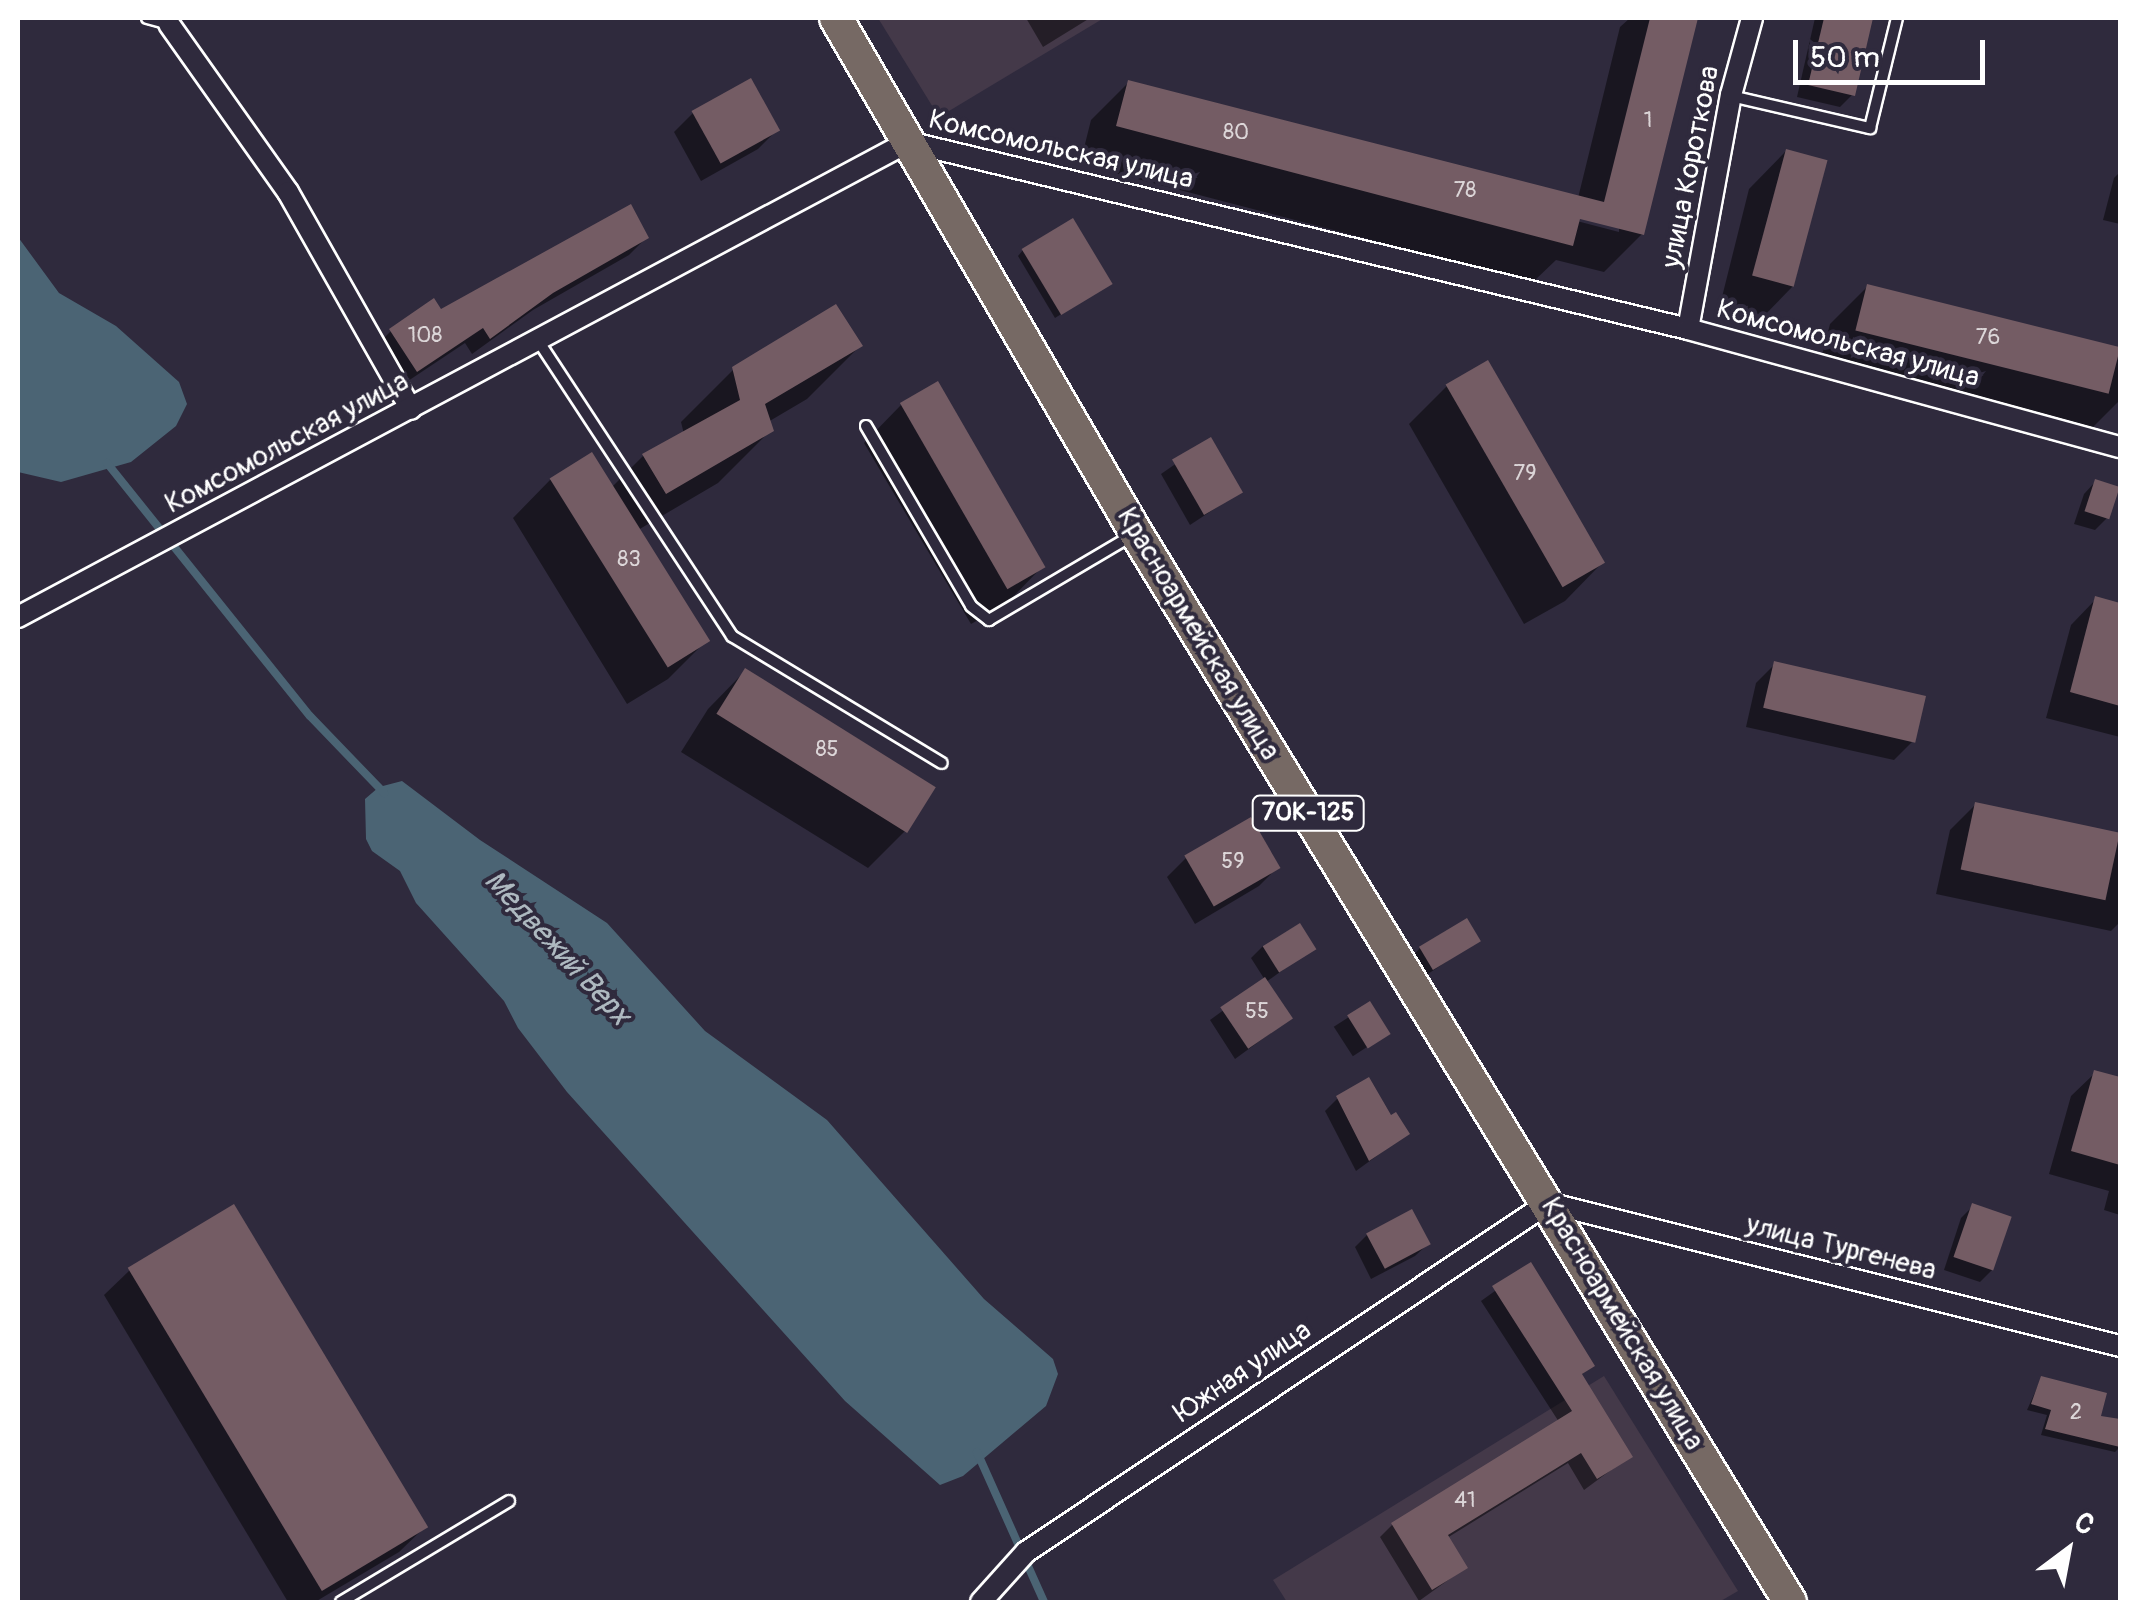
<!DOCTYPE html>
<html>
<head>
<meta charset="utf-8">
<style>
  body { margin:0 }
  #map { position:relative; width:2138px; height:1620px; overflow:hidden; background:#2f2a3d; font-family:Pangolin,sans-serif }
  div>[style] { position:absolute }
  .built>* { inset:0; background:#443949 }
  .water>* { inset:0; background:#4b6474 }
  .shadow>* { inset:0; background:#0007; transform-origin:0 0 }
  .stream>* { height:8px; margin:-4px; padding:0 4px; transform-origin:4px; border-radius:4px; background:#4b6474 }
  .building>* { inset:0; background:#745c64; transform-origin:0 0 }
  .roads { filter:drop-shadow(2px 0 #fff) drop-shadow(-2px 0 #fff) drop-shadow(0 2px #fff) drop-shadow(0 -2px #fff) }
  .lane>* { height:10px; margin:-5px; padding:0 5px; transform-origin:5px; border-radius:5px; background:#2f2a3d }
  .street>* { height:20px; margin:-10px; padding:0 10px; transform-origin:10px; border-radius:10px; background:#2f2a3d }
  .primary>* { height:32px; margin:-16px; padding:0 16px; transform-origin:16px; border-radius:16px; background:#766964 }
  span { translate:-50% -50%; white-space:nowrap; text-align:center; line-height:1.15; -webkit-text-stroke:8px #2f2a3d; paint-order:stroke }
  .number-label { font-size:22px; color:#dcd6d8 }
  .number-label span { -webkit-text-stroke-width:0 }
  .shield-label span { padding:2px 8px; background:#2f2a3d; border:2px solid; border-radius:8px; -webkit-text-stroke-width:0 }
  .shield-label { font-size:25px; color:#fff; font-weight:700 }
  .street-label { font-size:28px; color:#fff }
  .water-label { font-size:30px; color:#aeb9c0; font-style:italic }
  .frame { position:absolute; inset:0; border:20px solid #fff; pointer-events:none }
  .north { position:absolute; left:2018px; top:1500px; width:100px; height:100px; -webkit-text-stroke:8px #2f2a3d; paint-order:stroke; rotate:32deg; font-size:28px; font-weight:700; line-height:40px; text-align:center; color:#fff }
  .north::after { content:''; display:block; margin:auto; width:35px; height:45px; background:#fff; clip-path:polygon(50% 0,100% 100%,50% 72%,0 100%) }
  .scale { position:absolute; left:1793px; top:40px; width:192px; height:45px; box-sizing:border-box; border:5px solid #fff; border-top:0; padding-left:12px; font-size:30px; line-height:35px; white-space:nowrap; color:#fff; -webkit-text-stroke:8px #2f2a3d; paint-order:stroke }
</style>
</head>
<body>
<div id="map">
  <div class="built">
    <i style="clip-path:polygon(878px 18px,1104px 18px,939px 117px)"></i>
    <i style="clip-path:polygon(1604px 1376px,1738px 1591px,1719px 1602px,1287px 1602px,1273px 1580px)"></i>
  </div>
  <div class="water">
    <i style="clip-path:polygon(18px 237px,59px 293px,116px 326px,179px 382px,187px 404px,176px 426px,131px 462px,61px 482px,18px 472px)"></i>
    <i style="clip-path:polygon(402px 781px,480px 840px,607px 923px,705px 1031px,827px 1120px,984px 1299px,1053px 1359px,1058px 1374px,1046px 1406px,963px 1476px,940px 1485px,845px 1401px,567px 1092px,518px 1028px,504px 1001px,416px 903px,400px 871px,372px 851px,366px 839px,365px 799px,379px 787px)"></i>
  </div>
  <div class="shadow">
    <i style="clip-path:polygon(1026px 18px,1090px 18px,1043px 47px)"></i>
    <i style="clip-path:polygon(evenodd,1630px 18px,1695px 18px,1642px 234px,1604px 272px,1556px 260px,1533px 282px,1080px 164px,1091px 120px,1128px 83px,1578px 198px,1620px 27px,1630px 18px,1574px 216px,1619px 227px,1619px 232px,1573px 220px,1574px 216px)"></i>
    <i style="clip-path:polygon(1815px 18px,1870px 18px,1852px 95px,1840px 107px,1797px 97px)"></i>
    <i style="clip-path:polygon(693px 113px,777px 130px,758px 149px,701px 181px,674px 132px)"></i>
    <i style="clip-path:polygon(1786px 151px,1794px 285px,1757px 323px,1718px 313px,1749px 189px)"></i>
    <i style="clip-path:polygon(2120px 172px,2120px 224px,2103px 220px,2114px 178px)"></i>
    <i style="clip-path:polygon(646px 238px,629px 255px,533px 310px,472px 354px,465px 343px,399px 387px,374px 348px,391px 331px)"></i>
    <i style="clip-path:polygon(1023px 250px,1109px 284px,1055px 318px,1018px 256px)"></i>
    <i style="clip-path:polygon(1867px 287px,2120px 349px,2120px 400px,2087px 433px,1819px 367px,1830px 324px)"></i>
    <i style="clip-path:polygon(860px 346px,807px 399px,768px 422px,771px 430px,718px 483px,638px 530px,706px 641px,668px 679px,627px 704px,513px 518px,550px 480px,592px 455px,612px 487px,643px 456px,684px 434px,681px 422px,734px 369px)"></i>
    <i style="clip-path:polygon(937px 385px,1043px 566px,1006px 604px,971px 624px,864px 443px,901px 405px)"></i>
    <i style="clip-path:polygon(1447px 386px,1602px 563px,1565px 601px,1524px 624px,1409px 424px)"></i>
    <i style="clip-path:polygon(1210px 440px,1240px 492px,1190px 525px,1161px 474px)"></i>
    <i style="clip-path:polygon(2096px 481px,2107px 518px,2095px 530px,2074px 524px,2084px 494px)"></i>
    <i style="clip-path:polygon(2096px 599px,2120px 605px,2120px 737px,2046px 718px,2071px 625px)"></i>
    <i style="clip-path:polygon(1775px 664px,1913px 741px,1894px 760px,1746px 727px,1756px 683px)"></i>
    <i style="clip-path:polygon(745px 671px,906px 830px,868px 868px,681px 752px,708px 709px)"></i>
    <i style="clip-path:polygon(1976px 804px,2120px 835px,2120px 922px,2111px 931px,1936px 894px,1950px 830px)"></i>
    <i style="clip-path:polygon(1186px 858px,1278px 867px,1259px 886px,1195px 924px,1167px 877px)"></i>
    <i style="clip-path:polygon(1477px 941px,1419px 980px,1408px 961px,1420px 948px)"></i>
    <i style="clip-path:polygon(1263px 946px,1312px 949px,1266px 982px,1290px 1019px,1235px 1059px,1210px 1020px,1265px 980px,1251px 958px)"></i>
    <i style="left:1369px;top:1004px;width:35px;height:42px;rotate:57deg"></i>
    <i style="clip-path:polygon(2095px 1073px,2120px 1080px,2120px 1215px,2104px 1210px,2109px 1191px,2049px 1174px,2071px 1096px)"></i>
    <i style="clip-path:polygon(1338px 1098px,1390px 1118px,1407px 1134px,1356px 1171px,1325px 1111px)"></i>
    <i style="clip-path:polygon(1973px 1206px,1992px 1270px,1980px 1282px,1944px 1270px,1961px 1218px)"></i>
    <i style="clip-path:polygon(1367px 1235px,1428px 1244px,1415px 1256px,1371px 1279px,1355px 1247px)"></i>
    <i style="clip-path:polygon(1531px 1265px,1592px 1365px,1580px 1376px,1630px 1456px,1584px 1490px,1568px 1463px,1447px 1538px,1465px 1568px,1419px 1601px,1380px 1537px,1392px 1525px,1559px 1422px,1481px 1301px)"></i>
    <i style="clip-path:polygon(130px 1270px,425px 1527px,399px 1552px,315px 1602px,288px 1602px,104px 1295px)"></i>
    <i style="clip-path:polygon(2041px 1379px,2098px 1418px,2120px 1421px,2120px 1447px,2115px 1452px,2041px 1435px,2047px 1415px,2027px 1410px)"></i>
  </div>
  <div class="stream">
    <i style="left:107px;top:463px;width:324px;rotate:51.3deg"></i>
    <i style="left:310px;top:716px;width:107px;rotate:46.1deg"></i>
    <i style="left:977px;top:1452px;width:164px;rotate:65.9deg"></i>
  </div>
  <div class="building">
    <i style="clip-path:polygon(1650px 18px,1698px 18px,1644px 235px,1580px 219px,1573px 246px,1116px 126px,1128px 80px,1604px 202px)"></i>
    <i style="clip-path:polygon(1824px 18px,1873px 18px,1855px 96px,1808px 85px)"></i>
    <i style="left:751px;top:78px;width:60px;height:68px;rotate:61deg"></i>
    <i style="left:1786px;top:149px;width:43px;height:131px;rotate:15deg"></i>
    <i style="clip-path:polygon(631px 204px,649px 238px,553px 293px,490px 339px,483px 328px,417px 372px,389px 329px,434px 298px,441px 309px)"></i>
    <i style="left:1073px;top:218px;width:77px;height:60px;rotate:59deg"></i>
    <i style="left:1867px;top:284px;width:261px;height:48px;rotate:14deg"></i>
    <i style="clip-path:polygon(836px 304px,863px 346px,765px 404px,774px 431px,666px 494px,642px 454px,740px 400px,732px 367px)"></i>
    <i style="left:1488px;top:360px;width:234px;height:49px;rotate:60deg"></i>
    <i style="left:938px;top:381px;width:215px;height:44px;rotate:60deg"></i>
    <i style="left:1211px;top:437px;width:64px;height:45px;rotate:60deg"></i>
    <i style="left:592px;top:452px;width:223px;height:50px;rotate:58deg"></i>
    <i style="left:2095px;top:479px;width:26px;height:34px;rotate:18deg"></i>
    <i style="clip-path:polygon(2095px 596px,2120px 603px,2120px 706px,2070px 692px)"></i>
    <i style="left:1774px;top:661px;width:156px;height:48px;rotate:13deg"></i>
    <i style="left:745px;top:668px;width:225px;height:54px;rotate:32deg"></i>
    <i style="left:1975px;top:802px;width:148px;height:69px;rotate:12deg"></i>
    <i style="left:1251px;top:817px;width:59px;height:77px;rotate:60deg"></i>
    <i style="left:1467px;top:918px;width:27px;height:56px;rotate:59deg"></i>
    <i style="left:1300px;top:923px;width:31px;height:44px;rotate:58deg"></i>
    <i style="left:1265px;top:977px;width:50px;height:54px;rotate:56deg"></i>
    <i style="left:1370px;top:1001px;width:39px;height:27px;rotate:58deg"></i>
    <i style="clip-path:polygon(2094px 1070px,2120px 1077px,2120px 1165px,2071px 1151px)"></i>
    <i style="clip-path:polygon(1369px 1077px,1391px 1115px,1396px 1112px,1410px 1134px,1369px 1161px,1336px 1096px)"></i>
    <i style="left:1972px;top:1203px;width:42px;height:57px;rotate:19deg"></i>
    <i style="left:234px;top:1204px;width:377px;height:124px;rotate:59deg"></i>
    <i style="left:1412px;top:1209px;width:40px;height:52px;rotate:62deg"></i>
    <i style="clip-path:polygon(1531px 1262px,1595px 1366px,1582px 1374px,1633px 1457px,1597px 1479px,1581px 1453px,1448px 1535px,1468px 1568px,1432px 1590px,1391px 1523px,1572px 1411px,1492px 1286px)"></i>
    <i style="clip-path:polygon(2041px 1376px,2107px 1393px,2101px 1416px,2120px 1419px,2120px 1447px,2045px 1429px,2051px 1410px,2031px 1404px)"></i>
  </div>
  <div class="roads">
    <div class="lane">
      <i style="left:147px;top:18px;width:23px;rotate:15deg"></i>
      <i style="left:1731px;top:96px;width:143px;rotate:13deg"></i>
      <i style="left:1870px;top:128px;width:113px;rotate:-76.2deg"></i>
      <i style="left:539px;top:342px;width:352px;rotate:56.7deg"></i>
      <i style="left:732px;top:636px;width:245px;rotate:31.2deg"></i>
      <i style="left:866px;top:426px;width:208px;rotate:59.7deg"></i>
      <i style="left:971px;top:606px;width:23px;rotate:38deg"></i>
      <i style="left:989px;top:620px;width:167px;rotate:-30.6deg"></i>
      <i style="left:341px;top:1602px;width:196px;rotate:-31deg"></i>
    </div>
    <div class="street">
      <i style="left:169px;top:24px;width:206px;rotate:54.7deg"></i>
      <i style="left:288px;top:192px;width:249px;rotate:60.5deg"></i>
      <i style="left:1688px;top:329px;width:238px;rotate:-79.6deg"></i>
      <i style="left:1731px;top:95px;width:80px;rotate:-74.7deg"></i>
      <i style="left:18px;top:617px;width:1009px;rotate:-28.09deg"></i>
      <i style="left:908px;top:142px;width:802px;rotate:13.48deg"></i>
      <i style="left:1688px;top:329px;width:448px;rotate:15.3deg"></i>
      <i style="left:981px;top:1602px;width:67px;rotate:-48deg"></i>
      <i style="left:1026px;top:1552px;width:628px;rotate:-33.77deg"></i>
      <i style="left:1548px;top:1203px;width:590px;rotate:14.04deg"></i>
    </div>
    <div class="primary">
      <i style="left:836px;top:18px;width:596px;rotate:59.78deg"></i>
      <i style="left:1136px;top:533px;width:1253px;rotate:58.54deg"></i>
    </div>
  </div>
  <div class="number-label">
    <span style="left:1648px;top:121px">1</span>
    <span style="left:1236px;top:133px">80</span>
    <span style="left:1465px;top:191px">78</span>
    <span style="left:425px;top:336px">108</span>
    <span style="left:1988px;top:338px">76</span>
    <span style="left:1525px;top:474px">79</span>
    <span style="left:629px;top:560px">83</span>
    <span style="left:827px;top:750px">85</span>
    <span style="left:1233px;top:862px">59</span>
    <span style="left:1257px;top:1012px">55</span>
    <span style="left:2076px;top:1413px">2</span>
    <span style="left:1465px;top:1501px">41</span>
  </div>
  <div class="shield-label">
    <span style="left:1308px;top:813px">70К-125</span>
  </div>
  <div class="street-label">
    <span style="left:1061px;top:150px;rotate:13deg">Комсомольская улица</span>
    <span style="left:1691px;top:167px;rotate:-79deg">улица Короткова</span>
    <span style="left:1848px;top:344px;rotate:15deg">Комсомольская улица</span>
    <span style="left:287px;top:443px;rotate:-28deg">Комсомольская улица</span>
    <span style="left:1198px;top:634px;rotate:59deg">Красноармейская улица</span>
    <span style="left:1841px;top:1248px;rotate:14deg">улица Тургенева</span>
    <span style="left:1622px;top:1324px;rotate:59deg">Красноармейская улица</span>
    <span style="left:1243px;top:1372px;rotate:-34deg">Южная улица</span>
  </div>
  <div class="water-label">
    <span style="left:557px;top:948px;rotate:47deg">Медвежий Верх</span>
  </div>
  <div class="frame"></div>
  <div class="north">С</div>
  <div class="scale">50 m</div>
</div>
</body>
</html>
